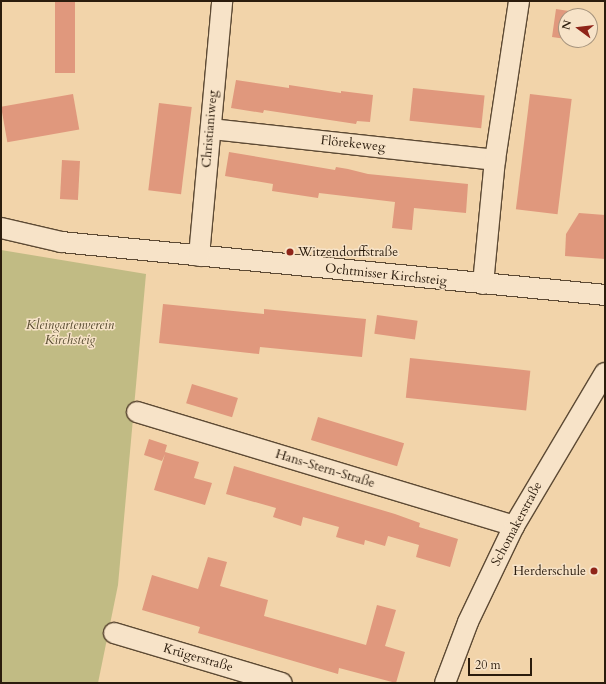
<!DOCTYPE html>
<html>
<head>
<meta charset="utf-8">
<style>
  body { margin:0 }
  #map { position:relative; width:606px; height:684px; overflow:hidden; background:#f2d4aa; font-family:Cardo,serif }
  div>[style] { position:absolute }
  .green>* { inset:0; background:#c1bb84 }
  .building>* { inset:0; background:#e0987d; transform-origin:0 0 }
  .roads { filter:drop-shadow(1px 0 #5d4a34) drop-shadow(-1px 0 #5d4a34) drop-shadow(0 1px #5d4a34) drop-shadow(0 -1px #5d4a34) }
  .minor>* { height:20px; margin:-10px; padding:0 10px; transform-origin:10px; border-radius:10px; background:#f7e3c8 }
  .dots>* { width:11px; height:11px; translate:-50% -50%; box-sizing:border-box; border:2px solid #f7e3c8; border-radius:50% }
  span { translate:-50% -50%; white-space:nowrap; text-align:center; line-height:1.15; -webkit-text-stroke:3px #f7e3c8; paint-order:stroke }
  .street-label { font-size:13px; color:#2b1c0d }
  .poi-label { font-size:13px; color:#2b1c0d }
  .left { translate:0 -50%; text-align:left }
  .right { translate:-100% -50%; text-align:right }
  .park-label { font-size:13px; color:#584c31; font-style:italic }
  .frame { position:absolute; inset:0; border:2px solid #2b1c0d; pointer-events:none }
  .north { position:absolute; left:558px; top:8px; width:40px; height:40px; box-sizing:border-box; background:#f7e3c8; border:1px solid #a5937d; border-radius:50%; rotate:285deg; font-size:11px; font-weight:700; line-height:16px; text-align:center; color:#2b1c0d }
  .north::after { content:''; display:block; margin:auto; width:14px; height:18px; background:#8f2418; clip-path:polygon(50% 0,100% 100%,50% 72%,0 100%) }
  .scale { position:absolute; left:468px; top:658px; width:64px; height:18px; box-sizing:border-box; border:2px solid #2b1c0d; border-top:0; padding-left:5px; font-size:12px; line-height:14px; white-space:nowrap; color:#2b1c0d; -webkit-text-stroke:3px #f7e3c8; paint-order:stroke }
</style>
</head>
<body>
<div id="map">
  <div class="green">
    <i style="clip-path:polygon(1px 250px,146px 274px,118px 585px,98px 683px,1px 683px)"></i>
  </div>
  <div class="building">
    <i style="left:55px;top:1px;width:20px;height:72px"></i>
    <i style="clip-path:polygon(556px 9px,588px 14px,588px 16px,566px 16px,566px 39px,552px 37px)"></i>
    <i style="clip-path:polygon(236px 80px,289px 88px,289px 85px,341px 93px,341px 91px,373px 95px,370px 122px,357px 121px,356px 124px,264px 110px,263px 113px,231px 108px)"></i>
    <i style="left:413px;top:88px;width:72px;height:33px;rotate:6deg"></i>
    <i style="left:73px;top:94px;width:36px;height:73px;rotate:80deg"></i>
    <i style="left:530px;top:94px;width:42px;height:116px;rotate:7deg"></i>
    <i style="left:159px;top:103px;width:33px;height:88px;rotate:7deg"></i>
    <i style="clip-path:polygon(229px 152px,335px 170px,336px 167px,348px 169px,368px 174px,468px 184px,466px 213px,414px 208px,412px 230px,392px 228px,395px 202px,319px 193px,318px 198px,272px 191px,273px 184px,225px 176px)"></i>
    <i style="left:62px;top:160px;width:18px;height:39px;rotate:3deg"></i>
    <i style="clip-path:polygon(579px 213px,605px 215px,605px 259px,565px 256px,566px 234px)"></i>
    <i style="clip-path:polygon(163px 304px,264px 314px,264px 309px,366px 319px,362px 357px,260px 347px,259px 354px,159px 343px)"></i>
    <i style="left:377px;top:315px;width:41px;height:19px;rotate:8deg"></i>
    <i style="left:410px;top:358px;width:121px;height:40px;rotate:6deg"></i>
    <i style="left:192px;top:384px;width:48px;height:20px;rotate:17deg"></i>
    <i style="left:318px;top:417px;width:90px;height:24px;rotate:17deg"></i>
    <i style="clip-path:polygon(149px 439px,167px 445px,165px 452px,199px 462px,194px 478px,212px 483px,205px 505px,154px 490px,165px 454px,162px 461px,144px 455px)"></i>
    <i style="clip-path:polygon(234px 466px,395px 514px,420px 523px,419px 527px,458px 539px,450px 567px,416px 557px,419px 545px,388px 536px,385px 546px,365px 540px,364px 545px,336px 537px,339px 527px,303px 517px,301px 526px,273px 517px,276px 508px,226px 494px)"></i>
    <i style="clip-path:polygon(208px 557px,227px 562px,220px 586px,268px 600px,264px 616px,310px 629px,366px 645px,377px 605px,396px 610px,385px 646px,405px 652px,396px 683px,339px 668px,338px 674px,198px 633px,200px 627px,142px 610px,152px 575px,198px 589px)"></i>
  </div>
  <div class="roads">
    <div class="minor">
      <i style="left:211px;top:129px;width:286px;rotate:6.2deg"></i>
      <i style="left:1px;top:228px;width:62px;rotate:13.1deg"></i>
      <i style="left:61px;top:242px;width:547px;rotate:5.56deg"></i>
      <i style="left:199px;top:256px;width:256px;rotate:-84.8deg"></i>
      <i style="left:483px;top:284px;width:125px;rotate:-84.5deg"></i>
      <i style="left:495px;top:160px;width:161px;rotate:-81.4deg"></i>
      <i style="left:137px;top:412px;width:394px;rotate:16.8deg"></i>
      <i style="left:114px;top:633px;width:175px;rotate:16.6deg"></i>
      <i style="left:445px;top:683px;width:65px;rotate:-69.3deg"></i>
      <i style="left:468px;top:622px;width:106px;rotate:-64.4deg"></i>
      <i style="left:514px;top:526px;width:178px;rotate:-59.3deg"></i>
    </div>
  </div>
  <div class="dots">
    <i style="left:290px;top:252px;background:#8f2418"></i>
    <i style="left:594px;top:571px;background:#8f2418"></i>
  </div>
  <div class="street-label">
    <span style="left:210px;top:129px;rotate:-85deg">Christianiweg</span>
    <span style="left:353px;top:144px;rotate:6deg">Flörekeweg</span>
    <span style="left:386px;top:275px;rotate:6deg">Ochtmisser Kirchsteig</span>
    <span style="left:325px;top:469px;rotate:17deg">Hans-Stern-Straße</span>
    <span style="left:517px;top:524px;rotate:-62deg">Schomakerstraße</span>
    <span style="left:198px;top:658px;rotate:16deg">Krügerstraße</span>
  </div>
  <div class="poi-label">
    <span class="left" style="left:298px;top:252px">Witzendorffstraße</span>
    <span class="right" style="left:586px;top:571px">Herderschule</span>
  </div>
  <div class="park-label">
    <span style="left:70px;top:333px">Kleingartenverein<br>Kirchsteig</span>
  </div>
  <div class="frame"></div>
  <div class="north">N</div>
  <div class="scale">20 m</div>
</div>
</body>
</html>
